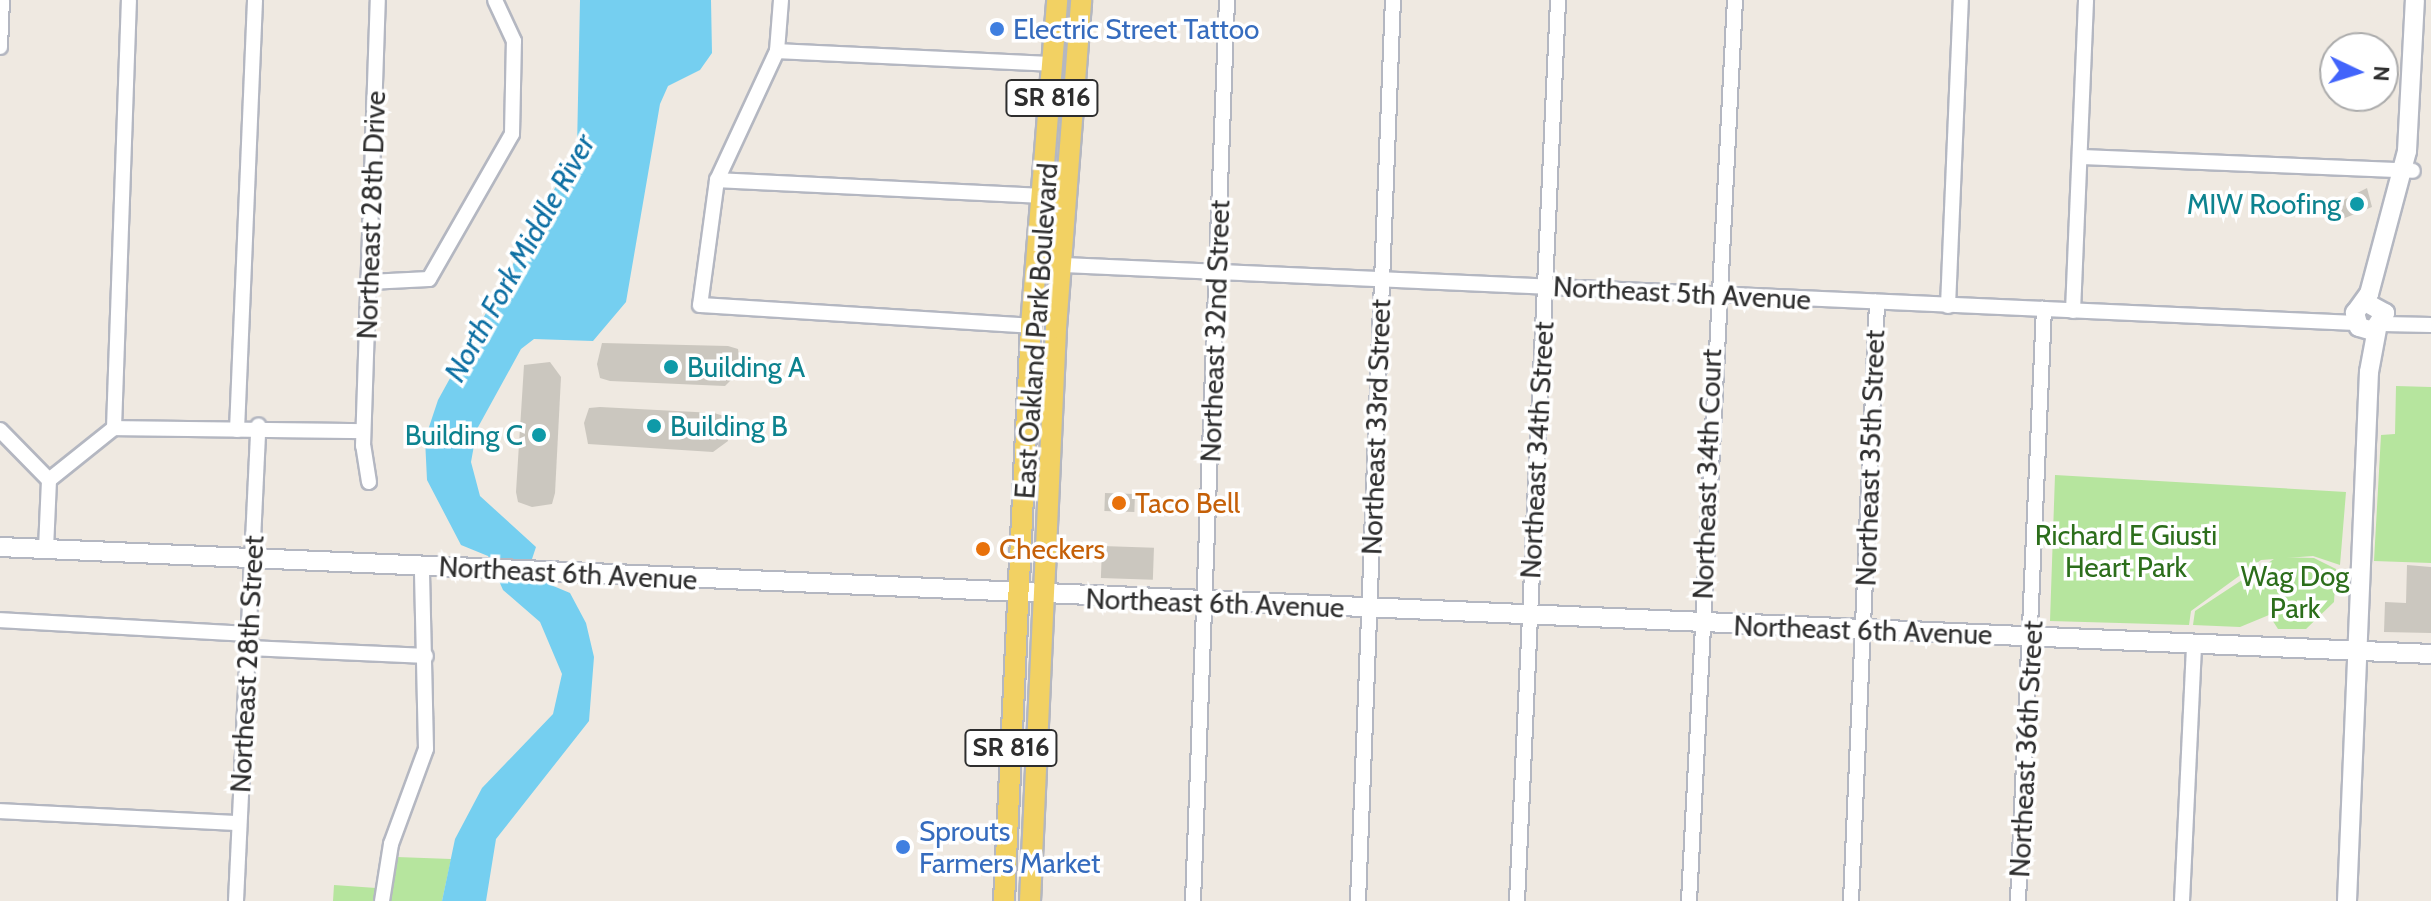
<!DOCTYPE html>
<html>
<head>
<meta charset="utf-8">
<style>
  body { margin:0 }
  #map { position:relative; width:2431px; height:901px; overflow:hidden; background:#efe9e1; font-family:Cabin,sans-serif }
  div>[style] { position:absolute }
  .green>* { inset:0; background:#b6e59e }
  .water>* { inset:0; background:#75cff0 }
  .building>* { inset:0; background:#cbc7bf; transform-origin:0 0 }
  .roads { filter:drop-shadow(2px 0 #b4b7c1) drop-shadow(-2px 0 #b4b7c1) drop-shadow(0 2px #b4b7c1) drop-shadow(0 -2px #b4b7c1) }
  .street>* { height:14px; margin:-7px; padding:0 7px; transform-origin:7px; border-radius:7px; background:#fff }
  .secondary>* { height:18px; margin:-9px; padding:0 9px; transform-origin:9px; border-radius:9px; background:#fff }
  .primary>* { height:20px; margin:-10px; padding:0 10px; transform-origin:10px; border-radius:10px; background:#f2d163 }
  .dots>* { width:22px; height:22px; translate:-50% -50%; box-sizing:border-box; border:4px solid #fff; border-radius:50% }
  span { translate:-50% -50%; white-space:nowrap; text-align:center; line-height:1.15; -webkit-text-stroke:7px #fff; paint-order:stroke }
  .shield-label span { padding:2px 6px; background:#fff; border:2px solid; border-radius:6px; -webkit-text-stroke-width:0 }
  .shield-label { font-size:26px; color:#2e2e2e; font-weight:700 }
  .shop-label { font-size:28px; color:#366cbe }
  .left { translate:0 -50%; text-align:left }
  .culture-label { font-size:28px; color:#0d838f }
  .right { translate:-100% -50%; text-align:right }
  .street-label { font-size:28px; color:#2e2e2e }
  .food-label { font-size:28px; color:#c56008 }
  .park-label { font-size:28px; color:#2c6e1b }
  .water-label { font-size:30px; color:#0d6fa3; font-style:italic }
  .north { position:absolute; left:2319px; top:32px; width:80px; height:80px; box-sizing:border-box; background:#fff; border:2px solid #ababab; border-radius:50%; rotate:94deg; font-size:22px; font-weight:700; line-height:32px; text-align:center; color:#2e2e2e }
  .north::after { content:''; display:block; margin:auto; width:28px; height:36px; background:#4264fb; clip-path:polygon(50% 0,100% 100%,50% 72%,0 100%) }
</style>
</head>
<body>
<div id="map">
  <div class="green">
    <i style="clip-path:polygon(2396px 386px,2431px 387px,2431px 563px,2374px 561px,2381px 435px,2395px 434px)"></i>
    <i style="clip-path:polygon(2055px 475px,2346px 492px,2340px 565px,2313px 556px,2261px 560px,2191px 611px,2189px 625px,2050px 621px)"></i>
    <i style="clip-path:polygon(2277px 557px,2314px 558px,2336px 569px,2334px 602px,2306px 629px,2278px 629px,2269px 615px,2240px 627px,2193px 625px,2195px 611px)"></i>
    <i style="clip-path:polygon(397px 857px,451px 859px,442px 901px,333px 901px,334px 885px,390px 889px)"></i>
  </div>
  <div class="water">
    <i style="clip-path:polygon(580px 0,711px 0,712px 53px,700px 70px,668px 86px,660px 104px,626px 302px,593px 341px,534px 339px,521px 349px,477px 429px,471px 462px,480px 496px,536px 547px,532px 559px,551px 585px,570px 593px,586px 623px,594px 657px,589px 721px,496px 839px,486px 901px,442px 901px,455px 839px,482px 788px,553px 714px,562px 674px,540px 622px,503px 590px,488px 556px,461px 545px,427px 480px,425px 439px,438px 400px,577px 148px)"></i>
  </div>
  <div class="building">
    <i style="clip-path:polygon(2367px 188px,2372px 207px,2330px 224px,2326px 209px)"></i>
    <i style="clip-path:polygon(602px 343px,728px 346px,738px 349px,741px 370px,725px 386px,610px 381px,600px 378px,597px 364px)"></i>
    <i style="clip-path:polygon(550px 362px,561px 377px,555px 493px,552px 504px,532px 507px,518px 502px,516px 492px,524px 365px)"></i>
    <i style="clip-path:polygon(600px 407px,714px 413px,724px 416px,728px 441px,713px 452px,588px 444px,584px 423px,589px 408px)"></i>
    <i style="left:1105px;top:493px;width:30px;height:18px;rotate:2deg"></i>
    <i style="left:1102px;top:546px;width:52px;height:32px;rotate:2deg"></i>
    <i style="clip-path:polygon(2407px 565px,2431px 567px,2431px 633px,2384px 632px,2385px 602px,2406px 603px)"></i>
  </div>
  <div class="roads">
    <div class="street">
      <i style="left:781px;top:0;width:51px;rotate:94.5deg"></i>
      <i style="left:777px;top:51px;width:142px;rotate:114.9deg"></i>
      <i style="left:717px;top:180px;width:126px;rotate:97.7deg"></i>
      <i style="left:700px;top:305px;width:332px;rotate:3.6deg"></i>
      <i style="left:0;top:47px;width:47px;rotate:-87.6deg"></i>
      <i style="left:777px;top:51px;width:277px;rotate:2.7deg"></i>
      <i style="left:2083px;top:157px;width:330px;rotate:2.4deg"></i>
      <i style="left:717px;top:180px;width:330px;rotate:2.8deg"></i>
      <i style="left:1064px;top:265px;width:1293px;rotate:2.57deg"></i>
      <i style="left:369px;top:282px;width:60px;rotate:-2.9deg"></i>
      <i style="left:429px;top:279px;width:167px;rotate:-60.2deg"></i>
      <i style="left:512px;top:134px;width:93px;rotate:-88.8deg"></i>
      <i style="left:514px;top:41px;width:45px;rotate:-114.9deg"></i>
      <i style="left:1948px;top:306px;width:306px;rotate:-87.6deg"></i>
      <i style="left:2073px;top:311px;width:311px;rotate:-87.6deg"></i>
      <i style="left:2383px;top:324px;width:48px;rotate:1.2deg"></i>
      <i style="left:114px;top:428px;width:428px;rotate:-88deg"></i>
      <i style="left:0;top:430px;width:70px;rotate:45.6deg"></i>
      <i style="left:237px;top:430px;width:430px;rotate:-87.6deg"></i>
      <i style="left:49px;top:480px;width:83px;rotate:-38.7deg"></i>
      <i style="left:114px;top:428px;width:249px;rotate:0.7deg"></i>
      <i style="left:369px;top:482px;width:36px;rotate:-99deg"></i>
      <i style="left:363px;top:446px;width:446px;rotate:-88.1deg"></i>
      <i style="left:46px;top:549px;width:69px;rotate:-87.5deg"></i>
      <i style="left:0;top:620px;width:251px;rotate:3.2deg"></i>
      <i style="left:250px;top:648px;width:176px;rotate:2.6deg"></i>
      <i style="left:0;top:811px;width:239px;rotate:2.9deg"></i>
      <i style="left:236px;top:901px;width:476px;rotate:-87.3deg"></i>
      <i style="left:382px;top:901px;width:58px;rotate:-81deg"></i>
      <i style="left:391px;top:844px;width:101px;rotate:-69.8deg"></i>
      <i style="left:426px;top:749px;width:182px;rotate:-91.3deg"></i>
      <i style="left:1193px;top:901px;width:902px;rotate:-87.84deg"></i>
      <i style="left:1358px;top:901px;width:902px;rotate:-87.78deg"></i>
      <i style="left:1517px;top:901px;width:902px;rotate:-87.39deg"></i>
      <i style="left:1689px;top:901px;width:902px;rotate:-87.08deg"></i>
      <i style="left:1851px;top:901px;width:600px;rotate:-87.51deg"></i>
      <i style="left:2018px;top:901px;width:593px;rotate:-87.49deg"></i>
      <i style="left:2182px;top:901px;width:257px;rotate:-87.3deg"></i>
    </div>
    <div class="secondary">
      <i style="left:2365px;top:302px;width:23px;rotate:29deg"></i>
      <i style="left:2385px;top:313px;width:22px;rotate:124deg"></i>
      <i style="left:2373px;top:331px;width:15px;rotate:-164deg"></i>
      <i style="left:2359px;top:327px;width:15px;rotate:-106deg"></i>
      <i style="left:2355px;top:313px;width:24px;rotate:-54deg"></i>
      <i style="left:2369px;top:294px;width:148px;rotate:-75.1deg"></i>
      <i style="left:2407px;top:151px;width:151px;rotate:-87deg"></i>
      <i style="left:0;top:547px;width:2433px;rotate:2.52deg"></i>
      <i style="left:2347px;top:901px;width:529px;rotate:-87.62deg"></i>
      <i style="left:2369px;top:372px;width:44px;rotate:-79.5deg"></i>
    </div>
    <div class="primary">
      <i style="left:1004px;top:901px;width:576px;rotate:-87.31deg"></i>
      <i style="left:1031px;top:326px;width:327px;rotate:-85.4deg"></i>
      <i style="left:1030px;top:901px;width:574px;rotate:-87.4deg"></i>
      <i style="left:1056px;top:328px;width:329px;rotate:-85.6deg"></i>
    </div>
  </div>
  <div class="dots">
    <i style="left:997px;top:29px;background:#3f7fe0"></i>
    <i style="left:2357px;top:204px;background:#0f9aa8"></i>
    <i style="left:671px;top:367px;background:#0f9aa8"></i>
    <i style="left:654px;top:426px;background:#0f9aa8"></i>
    <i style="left:539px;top:435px;background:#0f9aa8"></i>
    <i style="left:1119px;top:503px;background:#e8710a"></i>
    <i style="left:983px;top:549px;background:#e8710a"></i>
    <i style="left:903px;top:847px;background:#3f7fe0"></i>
  </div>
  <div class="shield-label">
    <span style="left:1052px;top:98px">SR 816</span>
    <span style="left:1011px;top:748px">SR 816</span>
  </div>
  <div class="shop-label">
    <span class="left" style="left:1013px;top:29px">Electric Street Tattoo</span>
    <span class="left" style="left:919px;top:847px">Sprouts<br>Farmers Market</span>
  </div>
  <div class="culture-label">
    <span class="right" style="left:2341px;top:204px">MIW Roofing</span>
    <span class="left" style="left:687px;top:367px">Building A</span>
    <span class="left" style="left:670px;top:426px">Building B</span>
    <span class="right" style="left:523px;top:435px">Building C</span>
  </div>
  <div class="street-label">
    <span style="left:371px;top:215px;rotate:-88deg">Northeast 28th Drive</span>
    <span style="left:1682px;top:293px;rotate:3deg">Northeast 5th Avenue</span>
    <span style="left:1036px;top:331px;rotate:-86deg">East Oakland Park Boulevard</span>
    <span style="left:1215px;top:331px;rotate:-88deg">Northeast 32nd Street</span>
    <span style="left:1376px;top:427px;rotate:-88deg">Northeast 33rd Street</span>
    <span style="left:1537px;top:450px;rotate:-87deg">Northeast 34th Street</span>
    <span style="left:1870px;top:458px;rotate:-88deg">Northeast 35th Street</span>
    <span style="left:1707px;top:474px;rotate:-88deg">Northeast 34th Court</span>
    <span style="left:568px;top:573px;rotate:3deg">Northeast 6th Avenue</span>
    <span style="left:1215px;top:603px;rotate:2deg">Northeast 6th Avenue</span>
    <span style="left:1863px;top:630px;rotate:2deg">Northeast 6th Avenue</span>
    <span style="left:247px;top:664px;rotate:-87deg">Northeast 28th Street</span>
    <span style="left:2026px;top:749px;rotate:-87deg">Northeast 36th Street</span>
  </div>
  <div class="food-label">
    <span class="left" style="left:1135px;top:503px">Taco Bell</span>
    <span class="left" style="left:999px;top:549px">Checkers</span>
  </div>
  <div class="park-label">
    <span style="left:2126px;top:551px">Richard E Giusti<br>Heart Park</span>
    <span style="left:2295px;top:592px">Wag Dog<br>Park</span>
  </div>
  <div class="water-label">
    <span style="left:520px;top:258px;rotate:-61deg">North Fork Middle River</span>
  </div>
  <div class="north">N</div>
</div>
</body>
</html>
